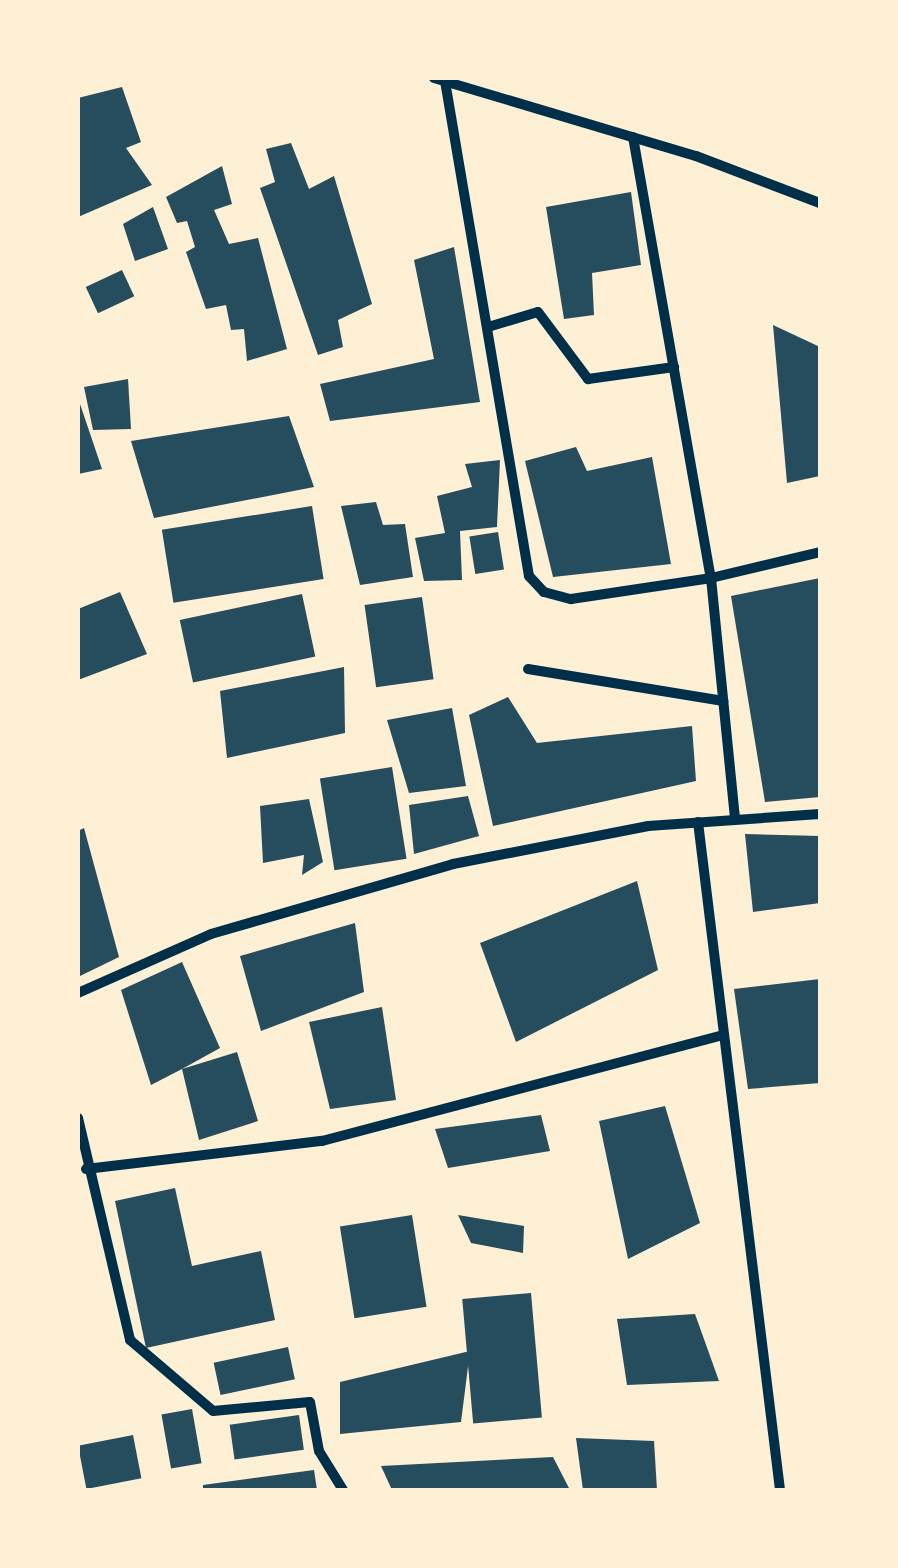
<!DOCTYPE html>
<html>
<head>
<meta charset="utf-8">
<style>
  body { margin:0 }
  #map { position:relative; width:898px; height:1568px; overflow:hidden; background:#fdf0d5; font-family:Barlow,sans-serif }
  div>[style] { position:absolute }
  .building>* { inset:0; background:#264d5e; transform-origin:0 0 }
  .minor>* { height:10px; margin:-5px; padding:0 5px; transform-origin:5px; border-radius:5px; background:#003049 }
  span { translate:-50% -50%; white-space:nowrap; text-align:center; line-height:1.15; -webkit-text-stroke:10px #fdf0d5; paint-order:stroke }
  .frame { position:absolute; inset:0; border:80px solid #fdf0d5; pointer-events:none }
</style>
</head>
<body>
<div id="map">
  <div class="building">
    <i style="clip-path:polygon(122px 87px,141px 142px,126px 148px,152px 185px,78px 217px,78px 98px)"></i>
    <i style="clip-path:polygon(291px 143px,309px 189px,334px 176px,372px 304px,338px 320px,343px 347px,318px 355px,260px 188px,275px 182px,266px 149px)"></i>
    <i style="clip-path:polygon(222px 166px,232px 204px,214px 210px,229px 244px,258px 238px,287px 349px,247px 361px,244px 329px,231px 330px,226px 305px,206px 309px,186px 252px,195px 247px,187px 221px,177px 223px,166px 197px)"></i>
    <i style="clip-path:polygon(631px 192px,641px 265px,592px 273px,594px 315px,564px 319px,546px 207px)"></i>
    <i style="clip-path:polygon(153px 207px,168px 249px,135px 261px,123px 224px)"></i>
    <i style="clip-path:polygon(454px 247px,480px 402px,330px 421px,320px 384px,434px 359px,414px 260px)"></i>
    <i style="left:122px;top:270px;width:29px;height:40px;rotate:65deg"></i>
    <i style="clip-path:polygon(773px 325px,820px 347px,820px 476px,787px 483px)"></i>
    <i style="clip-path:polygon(128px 379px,131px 429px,93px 430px,84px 387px)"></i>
    <i style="clip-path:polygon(78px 398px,102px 469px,78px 474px)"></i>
    <i style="clip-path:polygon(289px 416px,314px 487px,154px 518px,131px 441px)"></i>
    <i style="clip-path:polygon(576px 447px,587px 471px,652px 457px,671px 564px,553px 577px,525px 461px)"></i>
    <i style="clip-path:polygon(500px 460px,497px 527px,460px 531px,462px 580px,424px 581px,415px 538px,445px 533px,437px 496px,472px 487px,465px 464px)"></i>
    <i style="clip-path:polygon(376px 502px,383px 525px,405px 524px,413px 577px,360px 585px,341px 506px)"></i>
    <i style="left:312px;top:506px;width:74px;height:152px;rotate:81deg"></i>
    <i style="left:498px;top:532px;width:38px;height:29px;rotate:81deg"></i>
    <i style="clip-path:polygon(820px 578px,820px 797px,765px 802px,731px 596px)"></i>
    <i style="clip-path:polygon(120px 592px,147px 654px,78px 680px,78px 609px)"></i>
    <i style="left:302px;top:594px;width:64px;height:125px;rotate:78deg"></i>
    <i style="left:422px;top:597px;width:83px;height:58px;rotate:82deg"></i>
    <i style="clip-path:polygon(344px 667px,345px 733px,227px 758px,220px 691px)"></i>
    <i style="clip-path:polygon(508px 697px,537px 743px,692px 726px,696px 781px,493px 826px,469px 715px)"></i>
    <i style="clip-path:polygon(452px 708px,466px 786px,409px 793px,387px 720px)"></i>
    <i style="left:392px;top:767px;width:93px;height:73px;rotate:81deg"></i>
    <i style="clip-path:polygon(468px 796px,479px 836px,414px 854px,409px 805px)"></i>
    <i style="clip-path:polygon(309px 799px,323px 862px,302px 875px,304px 855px,263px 863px,260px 806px)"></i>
    <i style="clip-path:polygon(84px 828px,119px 957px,78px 977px,78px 831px)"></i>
    <i style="clip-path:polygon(745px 834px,820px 836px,820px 903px,753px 912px)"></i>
    <i style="clip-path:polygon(637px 881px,658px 970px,516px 1042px,480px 943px)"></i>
    <i style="clip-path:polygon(355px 923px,364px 992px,261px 1031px,240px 956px)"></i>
    <i style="clip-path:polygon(182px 962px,220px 1048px,182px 1069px,237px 1052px,258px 1121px,199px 1140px,182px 1069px,151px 1085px,121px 990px)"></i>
    <i style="clip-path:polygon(820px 979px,820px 1083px,748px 1089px,734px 989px)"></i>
    <i style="clip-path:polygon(382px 1007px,396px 1100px,330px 1109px,309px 1022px)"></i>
    <i style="clip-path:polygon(665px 1106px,700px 1223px,628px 1259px,599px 1121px)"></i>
    <i style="clip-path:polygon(541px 1115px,550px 1151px,448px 1168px,435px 1129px)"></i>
    <i style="clip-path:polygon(175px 1188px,192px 1266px,261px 1251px,275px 1320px,146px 1348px,115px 1201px)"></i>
    <i style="left:412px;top:1215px;width:93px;height:73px;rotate:81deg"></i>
    <i style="clip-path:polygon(458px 1215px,524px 1226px,523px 1253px,471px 1243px)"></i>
    <i style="left:531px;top:1293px;width:125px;height:69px;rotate:85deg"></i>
    <i style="clip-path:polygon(695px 1314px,719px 1381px,627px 1385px,617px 1319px)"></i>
    <i style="left:288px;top:1347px;width:33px;height:76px;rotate:78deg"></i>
    <i style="clip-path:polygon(470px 1351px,461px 1422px,340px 1434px,340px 1382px)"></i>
    <i style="left:192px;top:1409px;width:55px;height:31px;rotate:80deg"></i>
    <i style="left:299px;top:1415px;width:35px;height:70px;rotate:82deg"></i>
    <i style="left:133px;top:1435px;width:44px;height:56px;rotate:79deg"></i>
    <i style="clip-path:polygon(576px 1438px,654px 1441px,657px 1490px,583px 1490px)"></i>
    <i style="clip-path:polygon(553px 1457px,570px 1490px,392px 1490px,381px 1466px)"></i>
    <i style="clip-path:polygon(314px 1470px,317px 1490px,203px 1490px,203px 1485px)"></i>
  </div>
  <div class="minor">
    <i style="left:434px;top:78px;width:273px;rotate:16.6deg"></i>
    <i style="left:696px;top:156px;width:133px;rotate:20.8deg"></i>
    <i style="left:445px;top:81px;width:502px;rotate:80.37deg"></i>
    <i style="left:529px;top:576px;width:22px;rotate:47deg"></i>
    <i style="left:544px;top:592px;width:28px;rotate:15deg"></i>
    <i style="left:571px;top:599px;width:142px;rotate:-8.5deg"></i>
    <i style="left:711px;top:578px;width:112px;rotate:-13.4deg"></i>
    <i style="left:633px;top:137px;width:448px;rotate:80deg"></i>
    <i style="left:711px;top:578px;width:243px;rotate:84.3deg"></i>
    <i style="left:488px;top:327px;width:52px;rotate:-16.7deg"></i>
    <i style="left:538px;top:312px;width:84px;rotate:53.3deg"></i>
    <i style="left:588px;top:379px;width:87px;rotate:-7.9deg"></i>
    <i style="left:528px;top:669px;width:198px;rotate:9.3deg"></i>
    <i style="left:698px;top:822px;width:673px;rotate:83deg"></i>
    <i style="left:78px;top:993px;width:145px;rotate:-23.9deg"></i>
    <i style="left:211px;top:934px;width:252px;rotate:-16.1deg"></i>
    <i style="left:453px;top:864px;width:199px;rotate:-11deg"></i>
    <i style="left:648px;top:826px;width:172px;rotate:-4deg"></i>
    <i style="left:78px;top:1118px;width:228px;rotate:76.8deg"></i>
    <i style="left:130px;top:1340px;width:109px;rotate:40.5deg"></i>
    <i style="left:213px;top:1411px;width:97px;rotate:-5.3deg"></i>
    <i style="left:310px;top:1402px;width:50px;rotate:79.6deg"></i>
    <i style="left:319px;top:1451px;width:46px;rotate:58.4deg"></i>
    <i style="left:86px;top:1169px;width:238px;rotate:-6.8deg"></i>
    <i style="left:322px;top:1141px;width:414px;rotate:-14.8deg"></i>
  </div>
  <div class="frame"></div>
</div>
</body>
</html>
